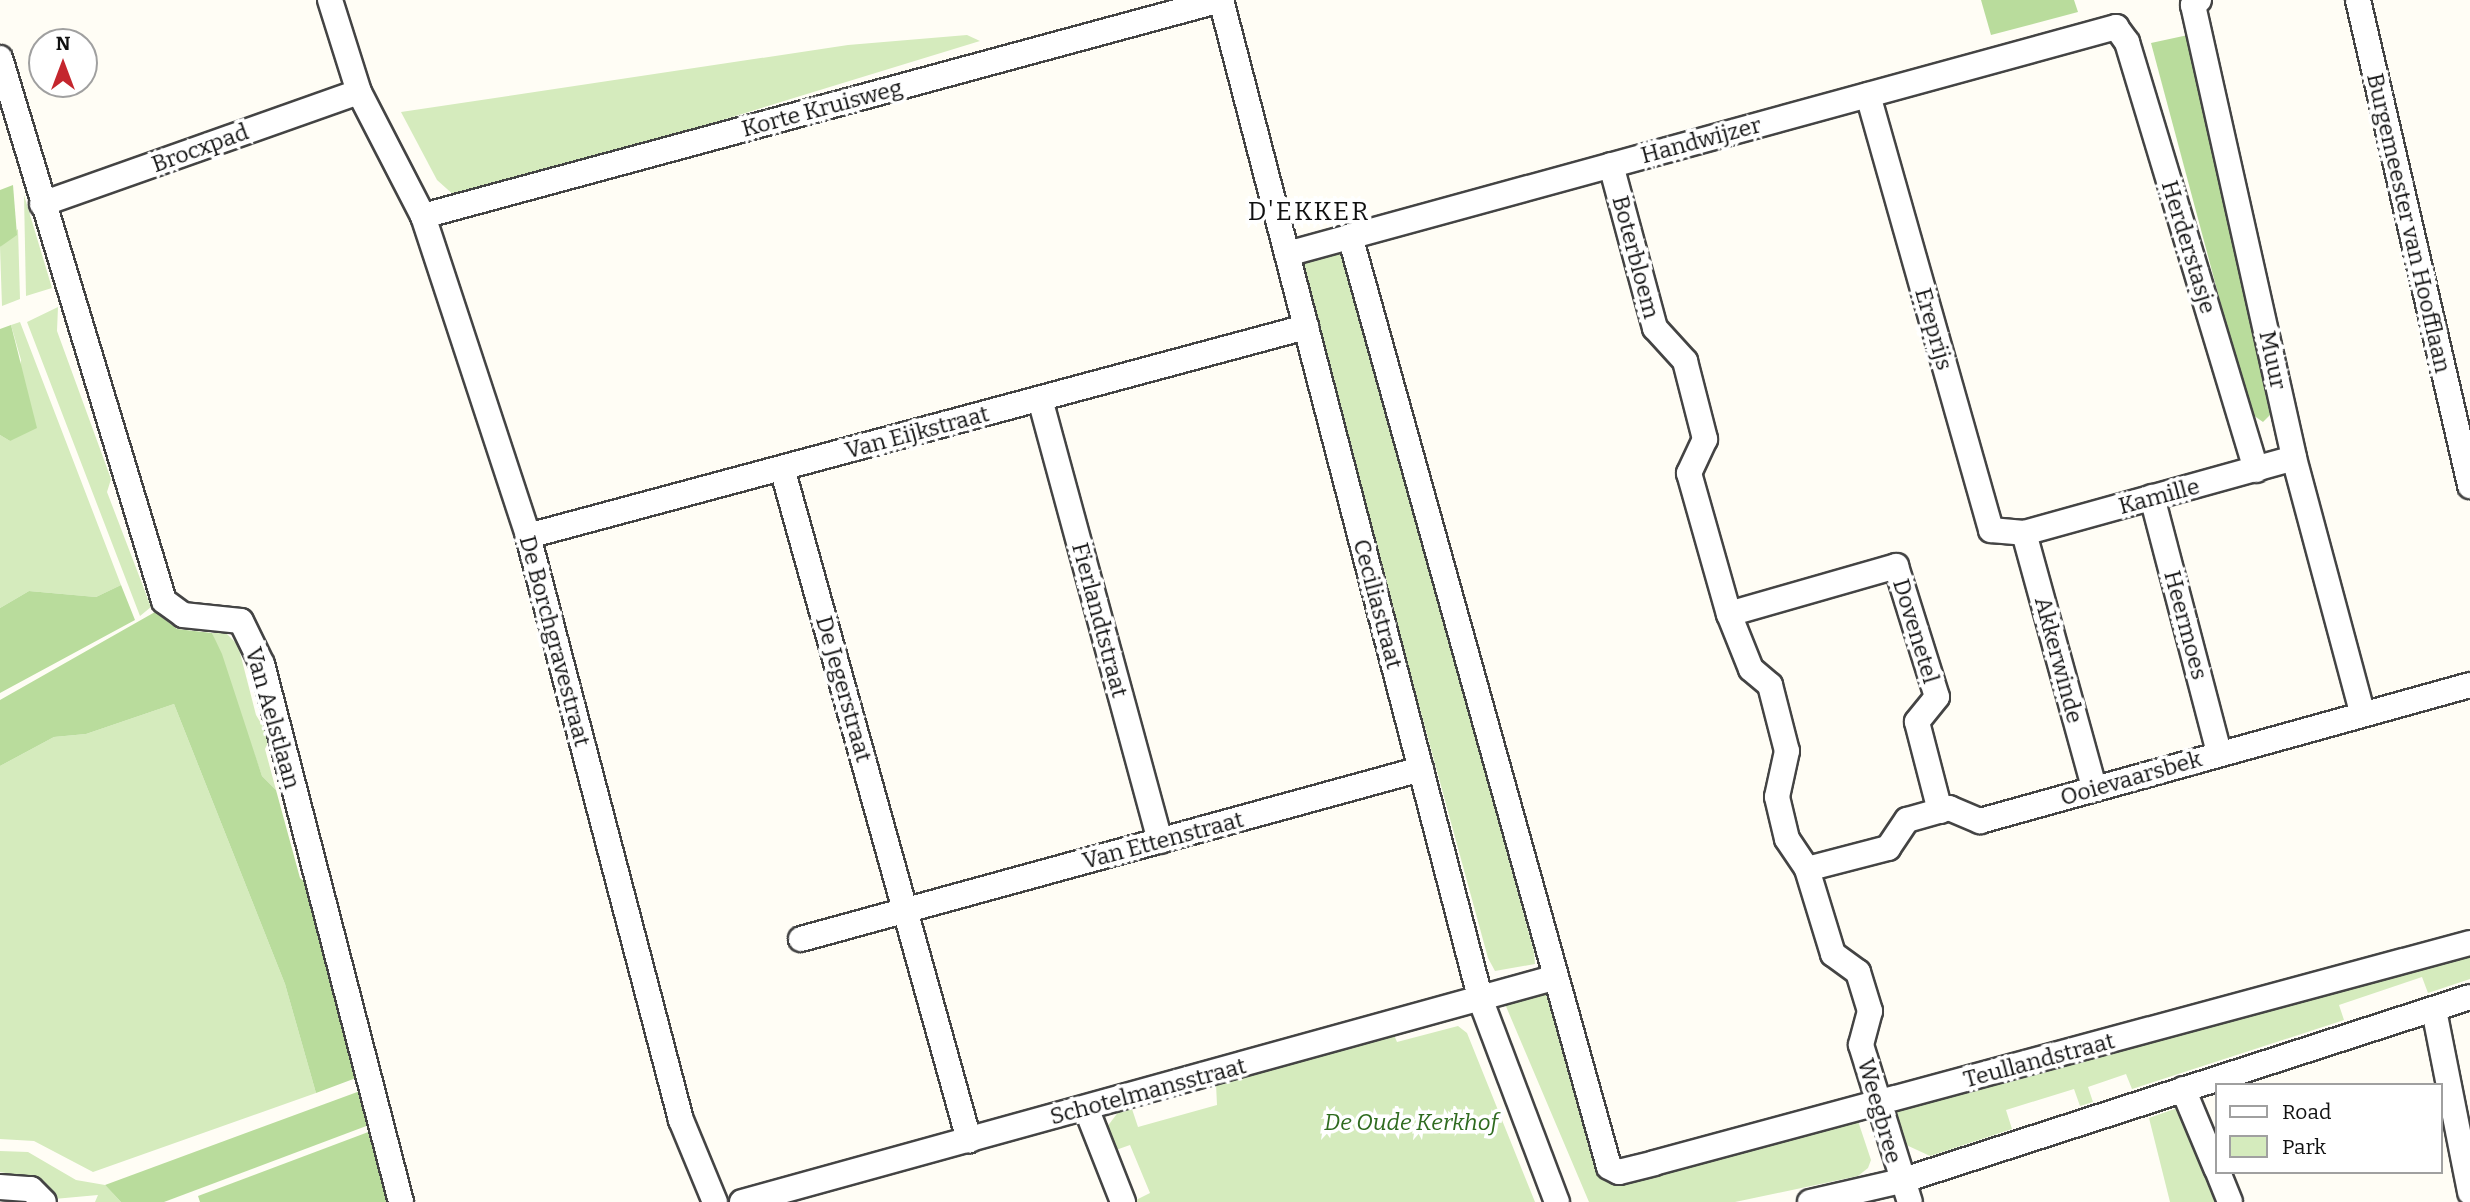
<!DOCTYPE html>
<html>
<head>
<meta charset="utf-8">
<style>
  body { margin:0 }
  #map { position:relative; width:2470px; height:1202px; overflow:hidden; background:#fffdf5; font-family:Bitter,serif }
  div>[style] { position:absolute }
  .green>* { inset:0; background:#d5ebbd }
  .forest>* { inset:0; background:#b9dc9c }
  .roads { filter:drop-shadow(2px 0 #444) drop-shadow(-2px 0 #444) drop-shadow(0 2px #444) drop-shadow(0 -2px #444) }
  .minor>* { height:24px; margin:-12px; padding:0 12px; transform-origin:12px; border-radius:12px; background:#fff }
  span { translate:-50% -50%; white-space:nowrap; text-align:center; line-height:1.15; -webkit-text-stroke:7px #fff; paint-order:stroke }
  .street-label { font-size:23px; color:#111 }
  .park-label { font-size:23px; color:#2f6b1f; font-style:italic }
  .quarter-label { font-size:26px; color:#111; letter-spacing:2px }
  .legend { position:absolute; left:2215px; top:1083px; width:228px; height:91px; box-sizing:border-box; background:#fff; border:2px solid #a0a0a0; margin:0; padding:9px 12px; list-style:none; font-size:21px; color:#111 }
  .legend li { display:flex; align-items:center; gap:14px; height:35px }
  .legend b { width:35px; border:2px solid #a0a0a0 }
  .north { position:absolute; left:28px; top:28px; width:70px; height:70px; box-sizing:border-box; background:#fff; border:2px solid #a0a0a0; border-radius:50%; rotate:0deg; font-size:19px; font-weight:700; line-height:28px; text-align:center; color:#111 }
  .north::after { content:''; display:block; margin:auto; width:24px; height:32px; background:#c4262e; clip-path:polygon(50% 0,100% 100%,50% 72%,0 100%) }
</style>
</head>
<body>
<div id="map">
  <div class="green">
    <i style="clip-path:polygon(967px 35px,980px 41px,481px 194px,456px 197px,437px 180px,401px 112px,848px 45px)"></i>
    <i style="clip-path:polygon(24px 195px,52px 288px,26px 296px)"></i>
    <i style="clip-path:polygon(18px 229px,20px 299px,2px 306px,0 247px)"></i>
    <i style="clip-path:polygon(1339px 241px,1534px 952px,1535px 964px,1495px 971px,1488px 958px,1294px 247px)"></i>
    <i style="clip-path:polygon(58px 307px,57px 331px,111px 479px,107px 492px,151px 607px,140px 616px,27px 322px)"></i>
    <i style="clip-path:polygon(20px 322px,121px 585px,96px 597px,29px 591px,0 608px,0 435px,10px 441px,21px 360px,11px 325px)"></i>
    <i style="clip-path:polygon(212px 633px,226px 633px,238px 645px,256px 715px,270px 738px,265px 749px,276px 790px,262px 776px)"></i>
    <i style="clip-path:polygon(174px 704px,285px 984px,316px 1093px,93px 1172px,34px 1141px,0 1139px,0 766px,54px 737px,86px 734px)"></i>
    <i style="clip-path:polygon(2470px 949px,2470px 979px,2428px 993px,2422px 977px,2339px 1005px,2344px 1020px,2132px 1089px,2126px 1074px,2088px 1087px,2093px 1102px,2080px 1106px,2074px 1089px,2006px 1110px,2012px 1129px,1930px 1156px,1902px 1143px,1894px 1100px)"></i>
    <i style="clip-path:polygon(1546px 994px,1596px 1166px,1608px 1176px,1858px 1121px,1871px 1160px,1868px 1168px,1858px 1176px,1735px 1202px,1589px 1202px,1505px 1004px)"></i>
    <i style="clip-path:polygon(1458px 1026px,1467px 1033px,1535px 1202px,1132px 1202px,1150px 1193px,1130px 1145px,1113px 1151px,1104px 1131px,1119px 1111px,1132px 1109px,1138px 1127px,1217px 1105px,1216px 1084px,1394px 1035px,1397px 1042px)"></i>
    <i style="clip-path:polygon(2180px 1107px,2221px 1202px,2170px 1202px,2149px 1118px)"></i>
    <i style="clip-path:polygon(0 1151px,28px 1152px,76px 1180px,105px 1185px,121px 1202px,95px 1202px,98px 1195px,54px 1199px,29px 1177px,0 1172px)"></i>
  </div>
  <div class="forest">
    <i style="clip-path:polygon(1981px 0,2074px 0,2078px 12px,1991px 35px)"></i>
    <i style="clip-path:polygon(2188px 35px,2270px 415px,2263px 422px,2250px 413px,2151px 43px)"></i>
    <i style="clip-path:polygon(13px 185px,17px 235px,0 247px,0 190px)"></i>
    <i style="clip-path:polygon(11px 325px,37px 428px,10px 441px,0 435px,0 329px)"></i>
    <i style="clip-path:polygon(121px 585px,135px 620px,0 693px,0 608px,29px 591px,96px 597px)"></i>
    <i style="clip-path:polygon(155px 612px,177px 629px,212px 633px,222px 654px,262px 776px,276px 790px,300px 878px,310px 886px,356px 1078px,316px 1093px,285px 984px,174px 704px,86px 734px,54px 737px,0 766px,0 700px)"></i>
    <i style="clip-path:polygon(360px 1091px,369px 1125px,164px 1202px,121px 1202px,105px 1185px)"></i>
    <i style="clip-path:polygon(371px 1131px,390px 1202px,200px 1202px,198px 1196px)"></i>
  </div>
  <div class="roads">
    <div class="minor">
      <i style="left:330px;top:0;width:96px;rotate:72.5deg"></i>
      <i style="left:359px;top:92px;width:140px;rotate:62.7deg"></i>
      <i style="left:423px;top:216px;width:337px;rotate:71.8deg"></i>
      <i style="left:528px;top:536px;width:604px;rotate:75.32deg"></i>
      <i style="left:681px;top:1120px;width:89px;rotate:67.5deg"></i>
      <i style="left:1221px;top:0;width:1034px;rotate:75.44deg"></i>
      <i style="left:1481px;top:1001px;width:215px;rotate:69.3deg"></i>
      <i style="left:2199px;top:0;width:8px;rotate:140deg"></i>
      <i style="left:2193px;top:5px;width:464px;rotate:77.4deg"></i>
      <i style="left:2294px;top:458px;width:263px;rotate:75deg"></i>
      <i style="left:2358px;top:0;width:499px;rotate:77deg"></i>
      <i style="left:0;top:58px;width:567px;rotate:73.19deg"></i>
      <i style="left:164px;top:601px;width:24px;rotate:36deg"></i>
      <i style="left:183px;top:615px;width:58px;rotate:5.9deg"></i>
      <i style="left:241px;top:621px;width:48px;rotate:64deg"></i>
      <i style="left:262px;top:664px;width:556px;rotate:75.51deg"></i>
      <i style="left:1868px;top:95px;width:452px;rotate:74.2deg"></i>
      <i style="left:1991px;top:530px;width:33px;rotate:5deg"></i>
      <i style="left:2024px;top:533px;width:280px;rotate:-15.5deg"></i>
      <i style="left:1611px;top:165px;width:169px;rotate:74.9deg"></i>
      <i style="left:1655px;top:328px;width:45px;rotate:47.7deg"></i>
      <i style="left:1685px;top:361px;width:81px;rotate:75.6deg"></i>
      <i style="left:1705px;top:439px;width:38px;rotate:115deg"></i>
      <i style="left:1689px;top:473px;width:147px;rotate:74.2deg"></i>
      <i style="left:1729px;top:614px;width:59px;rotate:68.2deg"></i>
      <i style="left:1751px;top:669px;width:25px;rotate:40deg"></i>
      <i style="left:1770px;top:685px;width:68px;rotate:75.6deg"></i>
      <i style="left:1787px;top:751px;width:47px;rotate:102.3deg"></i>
      <i style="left:1777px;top:797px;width:43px;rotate:76.6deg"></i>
      <i style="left:1787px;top:839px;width:36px;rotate:56deg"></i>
      <i style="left:1807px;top:869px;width:89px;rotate:73deg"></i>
      <i style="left:1833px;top:954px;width:31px;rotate:36deg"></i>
      <i style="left:1858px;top:972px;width:41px;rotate:72.9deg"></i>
      <i style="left:1870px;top:1011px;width:35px;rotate:105deg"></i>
      <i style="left:1861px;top:1045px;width:164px;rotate:72.7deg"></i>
      <i style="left:42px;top:204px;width:336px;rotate:-19.5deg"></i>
      <i style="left:423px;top:216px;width:827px;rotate:-15.15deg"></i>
      <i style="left:1350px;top:236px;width:966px;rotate:74.45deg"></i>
      <i style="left:1609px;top:1167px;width:11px;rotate:27deg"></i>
      <i style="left:1619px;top:1172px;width:36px;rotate:-14deg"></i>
      <i style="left:1654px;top:1163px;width:845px;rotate:-15.09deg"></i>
      <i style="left:1287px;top:254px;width:860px;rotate:-15.31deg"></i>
      <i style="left:2116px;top:27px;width:19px;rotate:54deg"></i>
      <i style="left:2127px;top:42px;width:447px;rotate:73.2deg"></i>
      <i style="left:1040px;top:399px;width:458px;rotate:74.8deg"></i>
      <i style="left:782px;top:468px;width:698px;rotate:74.45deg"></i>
      <i style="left:2152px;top:497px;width:265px;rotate:75.3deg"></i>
      <i style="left:2024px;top:533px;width:263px;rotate:74.6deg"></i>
      <i style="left:528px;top:536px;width:806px;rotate:-15.04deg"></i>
      <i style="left:1729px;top:614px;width:174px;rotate:-16deg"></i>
      <i style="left:1896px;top:566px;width:137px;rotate:72.6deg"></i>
      <i style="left:1937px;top:697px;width:32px;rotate:129deg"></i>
      <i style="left:1917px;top:722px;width:92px;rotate:75.5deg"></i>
      <i style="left:1807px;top:869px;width:84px;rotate:-14.5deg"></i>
      <i style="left:1888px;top:848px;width:34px;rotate:-56deg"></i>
      <i style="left:1907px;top:820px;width:44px;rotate:-15.9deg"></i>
      <i style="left:1949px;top:808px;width:34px;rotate:23deg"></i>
      <i style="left:1980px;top:821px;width:509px;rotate:-15.51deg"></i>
      <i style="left:801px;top:939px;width:643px;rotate:-15.33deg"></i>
      <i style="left:2434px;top:1010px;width:186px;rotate:78.8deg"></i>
      <i style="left:2183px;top:1089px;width:86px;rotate:67.3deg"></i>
      <i style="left:1086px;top:1108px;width:101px;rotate:68.5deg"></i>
      <i style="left:2218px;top:1172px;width:32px;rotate:68deg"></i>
      <i style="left:0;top:1187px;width:31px;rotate:4deg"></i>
      <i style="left:31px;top:1189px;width:18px;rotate:45deg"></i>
      <i style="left:742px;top:1202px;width:841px;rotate:-15.44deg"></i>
      <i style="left:1810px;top:1202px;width:93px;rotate:-13deg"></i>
      <i style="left:1901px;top:1181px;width:598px;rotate:-17.92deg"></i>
    </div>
  </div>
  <div class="street-label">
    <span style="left:822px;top:108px;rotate:-15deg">Korte Kruisweg</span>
    <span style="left:1701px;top:140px;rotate:-15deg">Handwijzer</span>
    <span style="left:200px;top:148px;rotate:-20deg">Brocxpad</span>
    <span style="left:2409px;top:223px;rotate:77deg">Burgemeester van Hoofflaan</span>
    <span style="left:2189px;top:247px;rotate:73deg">Herderstasje</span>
    <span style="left:1636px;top:257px;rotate:75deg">Boterbloem</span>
    <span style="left:1934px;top:329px;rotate:74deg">Ereprijs</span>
    <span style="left:2273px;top:360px;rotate:78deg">Muur</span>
    <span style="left:917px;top:432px;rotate:-15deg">Van Eijkstraat</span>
    <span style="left:2159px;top:496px;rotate:-15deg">Kamille</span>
    <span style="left:1378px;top:604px;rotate:75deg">Ceciliastraat</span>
    <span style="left:1100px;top:620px;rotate:75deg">Fierlandtstraat</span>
    <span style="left:2186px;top:625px;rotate:75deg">Heermoes</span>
    <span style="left:1916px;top:631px;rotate:73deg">Dovenetel</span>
    <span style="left:555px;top:641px;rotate:75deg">De Borchgravestraat</span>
    <span style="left:2059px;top:660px;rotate:75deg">Akkerwinde</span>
    <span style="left:844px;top:689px;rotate:74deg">De Jegerstraat</span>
    <span style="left:273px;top:718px;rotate:74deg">Van Aelstlaan</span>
    <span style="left:2131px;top:778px;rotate:-16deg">Ooievaarsbek</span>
    <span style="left:1163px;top:840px;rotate:-15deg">Van Ettenstraat</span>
    <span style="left:2039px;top:1060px;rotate:-15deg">Teullandstraat</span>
    <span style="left:1148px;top:1091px;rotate:-15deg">Schotelmansstraat</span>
    <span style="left:1880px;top:1111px;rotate:74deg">Weegbree</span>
  </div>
  <div class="park-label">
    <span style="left:1411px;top:1122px">De Oude Kerkhof</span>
  </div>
  <div class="quarter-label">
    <span style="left:1309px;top:212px">D'EKKER</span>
  </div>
  <ul class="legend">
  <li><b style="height:9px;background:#fff"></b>Road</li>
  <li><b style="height:19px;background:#d5ebbd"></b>Park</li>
  </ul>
  <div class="north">N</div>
</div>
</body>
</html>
